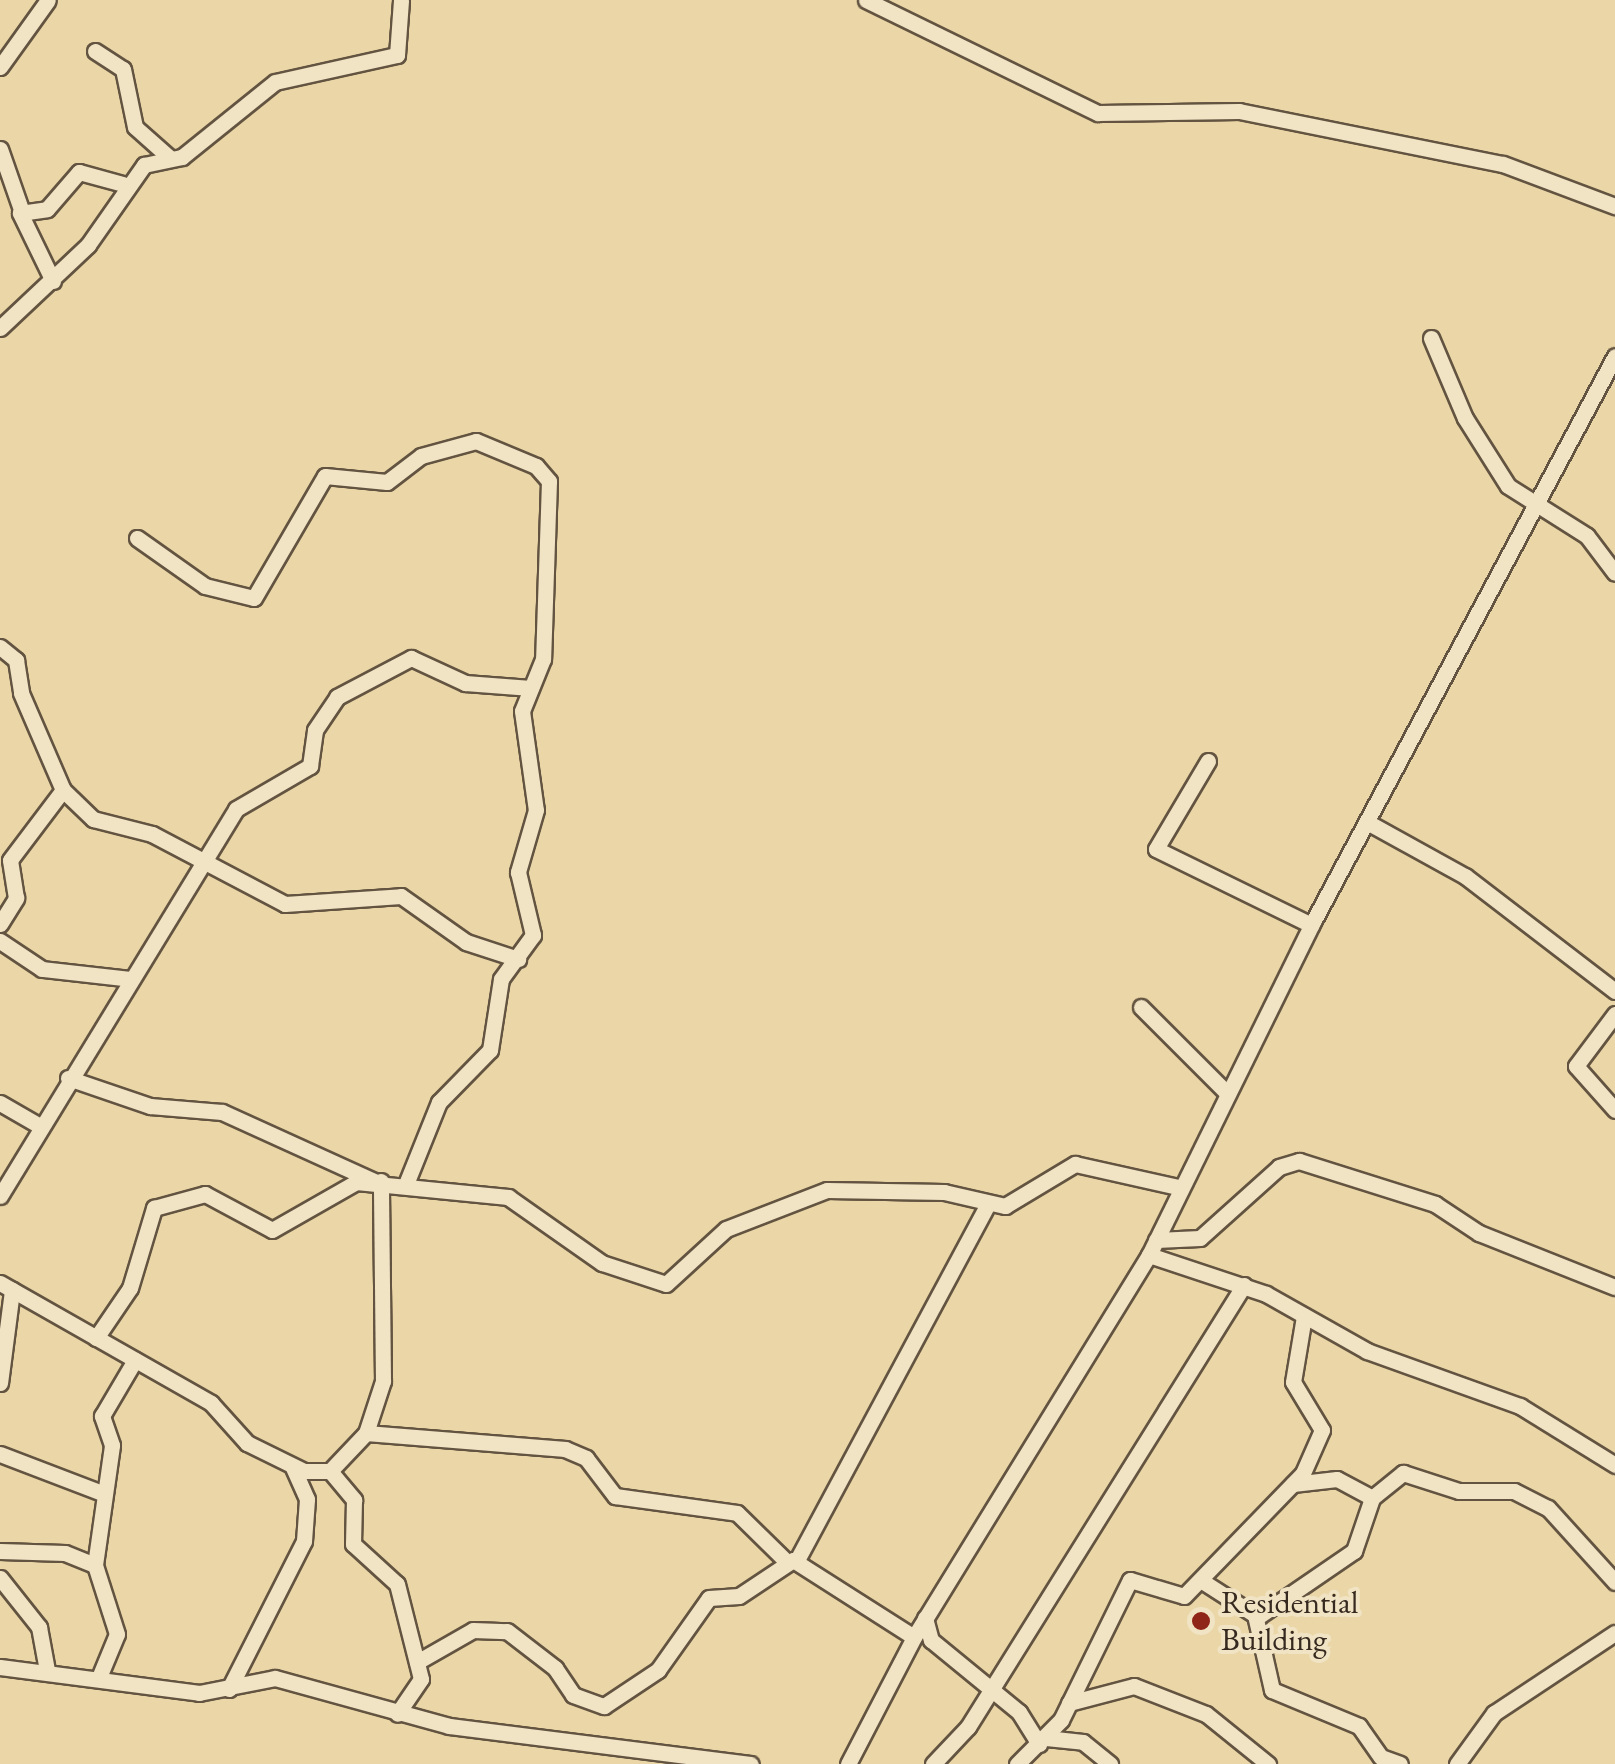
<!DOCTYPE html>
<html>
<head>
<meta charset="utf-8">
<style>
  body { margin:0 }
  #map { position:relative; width:1615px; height:1764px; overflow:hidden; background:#ead6a6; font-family:"EB Garamond",serif }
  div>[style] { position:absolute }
  .roads { filter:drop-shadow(2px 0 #635441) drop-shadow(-2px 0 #635441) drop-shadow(0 2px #635441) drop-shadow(0 -2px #635441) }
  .street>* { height:15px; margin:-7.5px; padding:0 7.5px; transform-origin:7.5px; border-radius:7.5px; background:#f1e4c5 }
  .dots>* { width:28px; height:28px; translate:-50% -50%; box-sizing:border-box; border:5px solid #f1e4c5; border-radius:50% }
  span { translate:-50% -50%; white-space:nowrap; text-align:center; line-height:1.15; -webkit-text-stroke:8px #f1e4c5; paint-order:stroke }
  .poi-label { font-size:32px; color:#36291f }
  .left { translate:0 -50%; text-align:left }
</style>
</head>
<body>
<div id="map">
  <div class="roads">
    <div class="street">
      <i style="left:866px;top:0;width:258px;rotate:26deg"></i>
      <i style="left:1098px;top:113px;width:141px;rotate:-0.8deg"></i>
      <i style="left:1239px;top:111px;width:269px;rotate:11.4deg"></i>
      <i style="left:1503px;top:164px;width:120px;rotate:20.6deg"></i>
      <i style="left:95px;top:51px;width:33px;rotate:33deg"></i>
      <i style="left:123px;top:69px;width:59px;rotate:78.3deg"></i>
      <i style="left:135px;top:127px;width:48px;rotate:41.6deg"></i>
      <i style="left:0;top:67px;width:82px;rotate:-54.4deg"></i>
      <i style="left:0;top:149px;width:67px;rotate:70.8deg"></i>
      <i style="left:53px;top:281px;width:76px;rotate:-115.9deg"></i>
      <i style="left:20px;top:213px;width:27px;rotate:-8deg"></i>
      <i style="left:47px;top:209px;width:49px;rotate:-49.1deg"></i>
      <i style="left:79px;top:172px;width:46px;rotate:15.3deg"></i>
      <i style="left:0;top:328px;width:121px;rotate:-43.3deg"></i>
      <i style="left:88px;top:245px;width:98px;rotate:-55deg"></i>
      <i style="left:144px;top:165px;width:39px;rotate:-12deg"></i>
      <i style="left:182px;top:157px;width:119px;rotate:-38.9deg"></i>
      <i style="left:275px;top:82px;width:125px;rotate:-12.5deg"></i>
      <i style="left:397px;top:55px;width:55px;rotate:-85.8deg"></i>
      <i style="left:1431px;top:338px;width:87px;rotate:67deg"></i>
      <i style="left:1465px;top:418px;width:80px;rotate:57.7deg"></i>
      <i style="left:1508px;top:486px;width:93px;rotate:32.3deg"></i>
      <i style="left:1587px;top:536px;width:46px;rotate:52.9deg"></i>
      <i style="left:137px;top:538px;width:83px;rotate:35.2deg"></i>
      <i style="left:205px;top:586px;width:50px;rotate:13.8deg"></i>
      <i style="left:254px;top:598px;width:141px;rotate:-59.8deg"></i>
      <i style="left:325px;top:476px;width:62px;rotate:5.5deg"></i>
      <i style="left:387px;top:482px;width:43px;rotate:-37.4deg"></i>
      <i style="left:421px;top:456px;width:57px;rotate:-15.3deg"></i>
      <i style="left:476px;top:441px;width:65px;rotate:22.6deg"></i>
      <i style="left:536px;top:466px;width:20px;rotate:49deg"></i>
      <i style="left:549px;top:481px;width:178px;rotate:91.9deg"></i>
      <i style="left:543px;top:659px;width:56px;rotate:112deg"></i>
      <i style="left:522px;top:711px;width:100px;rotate:82deg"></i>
      <i style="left:536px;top:810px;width:65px;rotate:106.2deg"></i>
      <i style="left:518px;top:872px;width:65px;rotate:76.6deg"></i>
      <i style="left:533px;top:935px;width:54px;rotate:126deg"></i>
      <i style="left:501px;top:979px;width:72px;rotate:98.8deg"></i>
      <i style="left:490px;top:1050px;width:73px;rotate:134.4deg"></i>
      <i style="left:439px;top:1102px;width:88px;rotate:111.9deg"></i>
      <i style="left:0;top:647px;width:21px;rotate:39deg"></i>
      <i style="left:16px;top:660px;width:33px;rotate:81deg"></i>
      <i style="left:21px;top:693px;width:106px;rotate:66.6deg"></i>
      <i style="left:63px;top:790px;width:42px;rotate:44deg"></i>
      <i style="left:93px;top:819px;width:61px;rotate:14.3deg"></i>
      <i style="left:152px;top:834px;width:150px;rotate:27.8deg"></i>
      <i style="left:285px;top:904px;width:116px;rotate:-3.9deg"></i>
      <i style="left:401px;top:896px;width:80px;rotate:35.3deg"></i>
      <i style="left:466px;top:942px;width:55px;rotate:18.1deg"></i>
      <i style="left:1208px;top:761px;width:102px;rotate:120.6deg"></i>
      <i style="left:1156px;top:849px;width:173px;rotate:26.1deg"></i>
      <i style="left:1367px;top:822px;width:112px;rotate:28.9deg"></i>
      <i style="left:1465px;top:876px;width:189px;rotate:37.5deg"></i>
      <i style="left:0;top:924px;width:31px;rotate:-58deg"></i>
      <i style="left:16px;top:898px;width:38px;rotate:-99deg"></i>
      <i style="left:10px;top:860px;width:88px;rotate:-52.9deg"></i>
      <i style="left:0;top:941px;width:50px;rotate:33.7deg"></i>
      <i style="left:42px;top:969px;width:90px;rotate:6.4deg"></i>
      <i style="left:1141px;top:1007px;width:119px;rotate:45deg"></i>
      <i style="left:1615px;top:1014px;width:65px;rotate:126.9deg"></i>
      <i style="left:1576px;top:1066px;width:59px;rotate:48.4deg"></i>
      <i style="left:68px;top:1078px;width:87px;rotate:18.9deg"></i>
      <i style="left:150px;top:1106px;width:72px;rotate:4.8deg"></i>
      <i style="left:222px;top:1112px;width:167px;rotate:24.4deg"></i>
      <i style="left:0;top:1103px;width:46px;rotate:29.9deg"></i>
      <i style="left:0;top:1196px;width:453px;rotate:-58.6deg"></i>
      <i style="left:236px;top:809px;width:86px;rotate:-30.2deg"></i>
      <i style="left:310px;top:766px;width:36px;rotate:-82deg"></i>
      <i style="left:315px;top:730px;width:40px;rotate:-56deg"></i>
      <i style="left:337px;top:697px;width:84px;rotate:-27.8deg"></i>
      <i style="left:411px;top:658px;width:60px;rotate:24.8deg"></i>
      <i style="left:465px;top:683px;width:66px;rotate:4.3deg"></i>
      <i style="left:1156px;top:1240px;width:44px;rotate:-2.6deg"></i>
      <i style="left:1200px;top:1238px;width:106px;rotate:-41.9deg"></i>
      <i style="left:1279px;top:1167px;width:21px;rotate:-17deg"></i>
      <i style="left:1299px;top:1161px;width:143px;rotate:17.5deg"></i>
      <i style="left:1435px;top:1204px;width:53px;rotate:33.4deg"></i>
      <i style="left:1479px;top:1233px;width:146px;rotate:21.7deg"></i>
      <i style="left:1149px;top:1255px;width:123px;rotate:18.4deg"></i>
      <i style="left:1266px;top:1294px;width:116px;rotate:29.4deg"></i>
      <i style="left:1367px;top:1351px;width:163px;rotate:19.8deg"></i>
      <i style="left:1520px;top:1406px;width:112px;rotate:31.8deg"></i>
      <i style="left:0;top:1283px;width:243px;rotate:29.6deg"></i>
      <i style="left:211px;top:1403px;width:54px;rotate:48deg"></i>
      <i style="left:247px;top:1443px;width:64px;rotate:26.2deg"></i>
      <i style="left:304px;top:1471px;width:26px"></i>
      <i style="left:330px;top:1471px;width:52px;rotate:-46.5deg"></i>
      <i style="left:366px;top:1433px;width:55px;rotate:-71.9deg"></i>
      <i style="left:383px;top:1381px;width:200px;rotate:-90.6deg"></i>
      <i style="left:96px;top:1338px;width:60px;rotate:-55.8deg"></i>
      <i style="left:130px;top:1288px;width:84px;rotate:-73.3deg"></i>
      <i style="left:154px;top:1208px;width:53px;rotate:-15.4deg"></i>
      <i style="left:205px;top:1194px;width:76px;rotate:28.2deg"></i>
      <i style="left:272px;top:1230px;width:97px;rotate:-29.7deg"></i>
      <i style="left:356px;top:1182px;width:153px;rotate:5.6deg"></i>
      <i style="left:508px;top:1197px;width:115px;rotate:35.1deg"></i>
      <i style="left:602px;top:1263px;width:67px;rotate:18.2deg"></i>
      <i style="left:666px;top:1284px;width:81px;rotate:-42.5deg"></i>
      <i style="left:726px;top:1229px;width:108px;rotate:-21.1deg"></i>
      <i style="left:827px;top:1190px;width:117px;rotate:1deg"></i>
      <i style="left:944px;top:1192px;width:63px;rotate:12.9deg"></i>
      <i style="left:1005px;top:1206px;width:82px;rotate:-31deg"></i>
      <i style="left:1075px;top:1164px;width:106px;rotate:12.6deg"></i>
      <i style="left:0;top:1383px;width:94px;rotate:-82.6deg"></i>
      <i style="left:366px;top:1433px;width:200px;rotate:4.6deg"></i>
      <i style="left:565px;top:1449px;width:23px;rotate:23deg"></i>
      <i style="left:586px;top:1458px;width:48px;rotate:52.7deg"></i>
      <i style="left:615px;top:1496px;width:123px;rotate:7.9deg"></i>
      <i style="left:737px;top:1513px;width:69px;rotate:44.4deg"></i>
      <i style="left:0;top:1454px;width:112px;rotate:20.9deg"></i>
      <i style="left:330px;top:1471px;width:38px;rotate:50deg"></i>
      <i style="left:354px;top:1500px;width:44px;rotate:91.3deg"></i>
      <i style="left:353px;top:1544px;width:59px;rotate:42.3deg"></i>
      <i style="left:397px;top:1584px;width:98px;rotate:75.8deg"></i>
      <i style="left:421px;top:1679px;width:42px;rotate:124.4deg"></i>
      <i style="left:1293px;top:1484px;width:44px;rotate:-6.5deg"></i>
      <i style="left:1337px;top:1479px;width:40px;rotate:28deg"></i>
      <i style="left:1372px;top:1498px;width:40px;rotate:-39deg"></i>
      <i style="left:1403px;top:1473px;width:59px;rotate:17.8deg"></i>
      <i style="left:1459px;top:1491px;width:55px"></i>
      <i style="left:1514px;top:1491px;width:38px;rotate:27deg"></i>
      <i style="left:1548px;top:1508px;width:100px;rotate:47.8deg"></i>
      <i style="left:0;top:1551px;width:65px;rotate:1.8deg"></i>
      <i style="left:65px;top:1553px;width:32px;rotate:22deg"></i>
      <i style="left:797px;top:1560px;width:404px;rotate:-61.8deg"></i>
      <i style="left:0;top:1578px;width:63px;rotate:51.5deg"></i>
      <i style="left:39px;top:1627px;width:44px;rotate:79.5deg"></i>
      <i style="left:1202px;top:1581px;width:63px;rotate:32.7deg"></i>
      <i style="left:1255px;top:1615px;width:77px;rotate:77.2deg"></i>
      <i style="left:1272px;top:1690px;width:94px;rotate:22.5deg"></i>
      <i style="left:1359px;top:1726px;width:38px;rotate:55deg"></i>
      <i style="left:1381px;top:1757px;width:20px;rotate:20deg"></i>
      <i style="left:925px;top:1618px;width:23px;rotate:75deg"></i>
      <i style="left:931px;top:1640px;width:114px;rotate:39.3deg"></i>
      <i style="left:1019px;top:1712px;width:38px;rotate:58deg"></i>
      <i style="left:1256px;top:1618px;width:119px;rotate:-34.4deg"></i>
      <i style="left:1354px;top:1551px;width:56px;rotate:-71.2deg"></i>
      <i style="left:417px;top:1662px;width:64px;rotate:-29.7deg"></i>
      <i style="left:473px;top:1630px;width:34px;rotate:2deg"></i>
      <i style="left:507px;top:1631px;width:61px;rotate:37.6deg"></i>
      <i style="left:555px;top:1668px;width:32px;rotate:56deg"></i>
      <i style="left:573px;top:1695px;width:33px;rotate:20deg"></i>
      <i style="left:604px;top:1706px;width:65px;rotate:-33.7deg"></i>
      <i style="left:658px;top:1670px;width:88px;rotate:-54.7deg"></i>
      <i style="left:709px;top:1598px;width:30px;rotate:-4deg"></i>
      <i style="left:739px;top:1596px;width:65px;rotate:-33.7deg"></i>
      <i style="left:793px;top:1560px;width:143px;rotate:32.5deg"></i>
      <i style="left:0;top:1667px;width:201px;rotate:7.4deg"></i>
      <i style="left:199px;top:1693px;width:77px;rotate:-11.2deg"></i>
      <i style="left:275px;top:1678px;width:180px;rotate:15.4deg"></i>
      <i style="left:449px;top:1726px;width:304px;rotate:7.2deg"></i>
      <i style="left:100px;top:1675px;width:44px;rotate:-67.5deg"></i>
      <i style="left:117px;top:1634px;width:72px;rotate:-107.7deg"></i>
      <i style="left:95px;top:1565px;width:121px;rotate:-81.9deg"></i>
      <i style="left:112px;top:1445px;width:31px;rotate:-109deg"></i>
      <i style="left:102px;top:1416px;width:65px;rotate:-59.5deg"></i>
      <i style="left:229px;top:1689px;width:166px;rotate:-63.1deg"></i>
      <i style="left:304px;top:1541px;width:42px;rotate:-85.9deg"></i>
      <i style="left:307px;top:1499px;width:36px;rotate:-114deg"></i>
      <i style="left:1069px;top:1703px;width:67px;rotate:-14.7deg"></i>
      <i style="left:1134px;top:1686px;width:77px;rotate:21.3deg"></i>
      <i style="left:1206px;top:1714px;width:80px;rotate:38.9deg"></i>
      <i style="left:1046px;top:1738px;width:37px;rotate:6deg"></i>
      <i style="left:1083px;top:1742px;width:35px;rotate:39deg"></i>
      <i style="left:848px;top:1764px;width:143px;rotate:-62.5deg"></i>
      <i style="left:914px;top:1637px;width:448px;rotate:-58.4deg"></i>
      <i style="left:1149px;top:1255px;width:373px;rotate:-63.8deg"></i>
      <i style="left:1314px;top:920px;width:639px;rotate:-61.91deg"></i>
      <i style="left:933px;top:1764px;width:51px;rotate:-46.6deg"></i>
      <i style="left:968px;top:1727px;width:521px;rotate:-58.02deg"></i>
      <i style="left:1017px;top:1764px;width:62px;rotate:-45deg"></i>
      <i style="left:1061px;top:1720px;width:156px;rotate:-63.8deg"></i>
      <i style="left:1130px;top:1580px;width:56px;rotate:16.5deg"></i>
      <i style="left:1184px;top:1596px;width:171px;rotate:-45.9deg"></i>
      <i style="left:1303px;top:1473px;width:47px;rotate:-66.2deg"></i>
      <i style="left:1322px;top:1430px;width:56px;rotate:-121.1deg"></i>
      <i style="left:1293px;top:1382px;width:67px;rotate:-80.5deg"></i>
      <i style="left:1457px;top:1764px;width:63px;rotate:-54deg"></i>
      <i style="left:1494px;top:1713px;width:145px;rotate:-33.5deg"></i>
    </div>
  </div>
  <div class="dots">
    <i style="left:1201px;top:1621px;background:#8f2418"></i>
  </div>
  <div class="poi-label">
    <span class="left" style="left:1221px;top:1621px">Residential<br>Building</span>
  </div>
</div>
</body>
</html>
